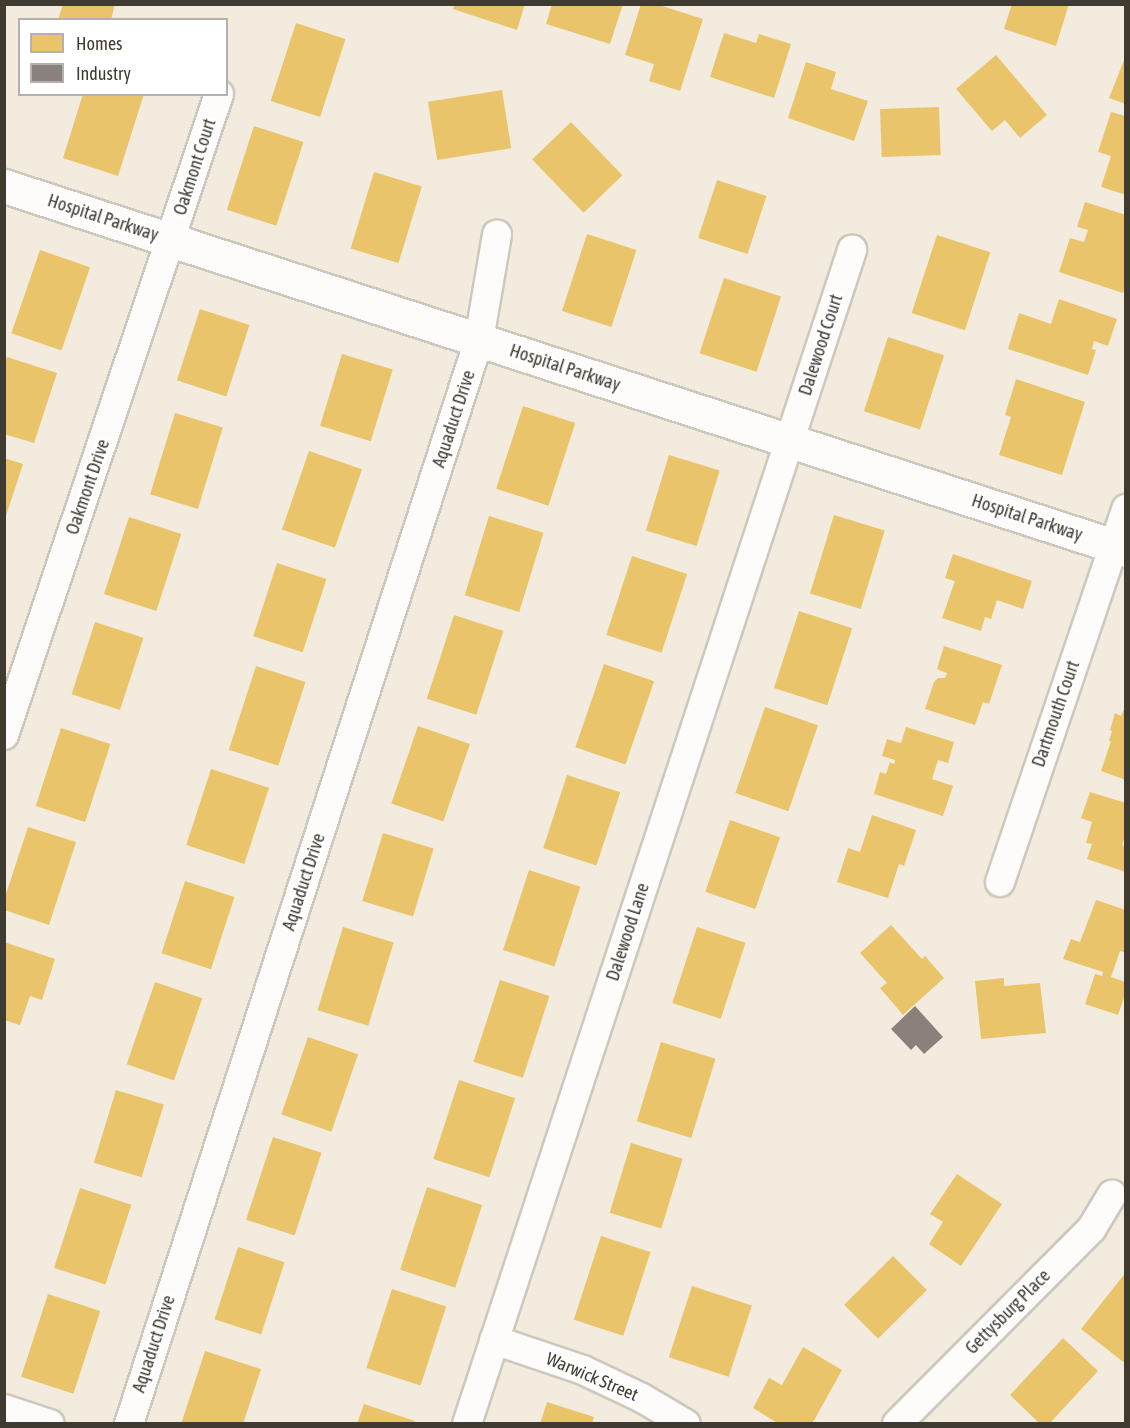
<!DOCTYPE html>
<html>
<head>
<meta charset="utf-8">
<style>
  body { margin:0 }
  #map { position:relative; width:1130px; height:1428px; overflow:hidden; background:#f3ecde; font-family:"Asap Condensed",sans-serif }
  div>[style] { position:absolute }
  .homes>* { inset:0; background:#e9c46a; transform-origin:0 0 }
  .industry>* { inset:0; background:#8a817c }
  .roads { filter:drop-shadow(2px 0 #cdc8bd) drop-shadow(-2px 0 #cdc8bd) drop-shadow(0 2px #cdc8bd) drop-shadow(0 -2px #cdc8bd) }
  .minor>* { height:28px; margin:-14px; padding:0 14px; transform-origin:14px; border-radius:14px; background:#fdfcfa }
  .tertiary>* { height:33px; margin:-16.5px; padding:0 16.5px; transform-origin:16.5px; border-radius:16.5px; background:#fdfcfa }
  span { translate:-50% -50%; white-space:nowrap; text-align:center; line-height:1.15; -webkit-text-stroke:6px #fff; paint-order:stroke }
  .street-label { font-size:18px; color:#403b31 }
  .frame { position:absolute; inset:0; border:6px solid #403b31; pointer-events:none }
  .legend { position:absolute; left:18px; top:18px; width:210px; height:78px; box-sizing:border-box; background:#fff; border:2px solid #b3b1ad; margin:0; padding:8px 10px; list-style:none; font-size:18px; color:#403b31 }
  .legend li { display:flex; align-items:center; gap:12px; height:30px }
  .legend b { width:30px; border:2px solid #b3b1ad }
</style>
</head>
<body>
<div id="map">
  <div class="homes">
    <i style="clip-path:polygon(63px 4px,115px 4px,111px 20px,58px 20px)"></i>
    <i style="clip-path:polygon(455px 4px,525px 4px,517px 30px,453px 9px)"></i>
    <i style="clip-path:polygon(552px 4px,623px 4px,610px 44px,546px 24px)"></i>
    <i style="clip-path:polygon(641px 4px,656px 4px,703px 19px,680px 91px,649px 81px,654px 64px,625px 55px)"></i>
    <i style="clip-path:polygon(1012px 4px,1069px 4px,1056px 46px,1004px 29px)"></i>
    <i style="left:296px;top:23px;width:52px;height:82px;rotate:18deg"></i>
    <i style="clip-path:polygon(724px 33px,756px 43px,759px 34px,791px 44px,774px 98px,710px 77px)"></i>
    <i style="clip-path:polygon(996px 55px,1047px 115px,1020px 138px,1005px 120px,992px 131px,956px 89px)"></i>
    <i style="clip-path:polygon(1126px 55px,1126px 104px,1109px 98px)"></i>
    <i style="clip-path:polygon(806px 62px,836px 72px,831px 89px,868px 101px,854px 141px,788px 118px)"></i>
    <i style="left:502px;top:90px;width:59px;height:75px;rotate:81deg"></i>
    <i style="clip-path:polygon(83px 94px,144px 94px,118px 176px,63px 158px)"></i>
    <i style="left:939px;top:107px;width:48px;height:59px;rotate:88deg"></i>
    <i style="clip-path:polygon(1111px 112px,1126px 116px,1126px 195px,1101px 187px,1111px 156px,1098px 152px)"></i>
    <i style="left:571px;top:122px;width:74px;height:54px;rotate:46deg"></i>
    <i style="left:254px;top:126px;width:52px;height:88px;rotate:18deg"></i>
    <i style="left:374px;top:172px;width:50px;height:80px;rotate:17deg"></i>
    <i style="left:717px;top:180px;width:52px;height:61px;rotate:18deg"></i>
    <i style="clip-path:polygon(1085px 202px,1126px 215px,1126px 285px,1123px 293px,1059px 272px,1070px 238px,1084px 242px,1088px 230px,1077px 227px)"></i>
    <i style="left:587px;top:234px;width:52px;height:81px;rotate:18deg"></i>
    <i style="left:937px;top:235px;width:56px;height:82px;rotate:18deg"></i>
    <i style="left:40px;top:250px;width:53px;height:88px;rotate:19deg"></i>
    <i style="left:724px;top:278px;width:60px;height:79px;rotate:18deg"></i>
    <i style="clip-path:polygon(1059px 299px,1117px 319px,1108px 346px,1094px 341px,1092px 349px,1096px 350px,1088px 375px,1008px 349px,1019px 313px,1051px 324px)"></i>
    <i style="left:200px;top:309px;width:52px;height:75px;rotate:18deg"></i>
    <i style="left:888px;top:337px;width:59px;height:78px;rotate:18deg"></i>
    <i style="left:342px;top:354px;width:53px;height:75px;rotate:17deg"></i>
    <i style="clip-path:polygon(7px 357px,57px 373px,34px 443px,4px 434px,4px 365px)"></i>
    <i style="clip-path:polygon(1016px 379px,1085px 402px,1062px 475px,999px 455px,1011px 417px,1005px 415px)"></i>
    <i style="left:523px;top:406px;width:55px;height:87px;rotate:18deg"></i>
    <i style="left:175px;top:413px;width:50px;height:85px;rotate:17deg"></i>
    <i style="left:309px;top:451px;width:56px;height:83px;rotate:19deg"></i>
    <i style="left:669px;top:455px;width:53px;height:79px;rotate:17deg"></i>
    <i style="clip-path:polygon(4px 458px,23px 464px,5px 519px,4px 519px)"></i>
    <i style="left:834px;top:515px;width:53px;height:82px;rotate:17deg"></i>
    <i style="left:489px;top:516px;width:57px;height:83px;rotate:17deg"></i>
    <i style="left:129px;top:517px;width:55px;height:81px;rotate:18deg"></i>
    <i style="clip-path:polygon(953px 554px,1032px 581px,1023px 609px,997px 600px,991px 619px,985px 617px,981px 631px,942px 618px,955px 581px,945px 578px)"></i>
    <i style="left:632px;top:556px;width:58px;height:83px;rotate:18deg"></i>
    <i style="left:277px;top:563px;width:52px;height:77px;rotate:18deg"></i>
    <i style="left:799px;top:611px;width:56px;height:81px;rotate:18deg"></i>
    <i style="left:454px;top:615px;width:52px;height:88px;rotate:18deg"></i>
    <i style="left:95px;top:622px;width:51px;height:76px;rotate:18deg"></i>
    <i style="clip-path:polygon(944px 646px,1002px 665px,989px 704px,983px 702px,975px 725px,925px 709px,934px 682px,938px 678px,945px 678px,947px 673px,937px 669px)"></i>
    <i style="left:604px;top:664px;width:53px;height:88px;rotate:19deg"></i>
    <i style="left:256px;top:666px;width:52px;height:88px;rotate:18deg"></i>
    <i style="clip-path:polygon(1126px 705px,1126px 780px,1101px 771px,1111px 741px,1109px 741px,1112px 731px,1110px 730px,1115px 713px,1121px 716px)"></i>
    <i style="left:765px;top:707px;width:56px;height:91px;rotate:19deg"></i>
    <i style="left:418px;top:726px;width:55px;height:82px;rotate:19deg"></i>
    <i style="clip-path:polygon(906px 727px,954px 742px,948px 763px,938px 760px,932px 779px,953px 786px,943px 816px,874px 794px,880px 772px,886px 774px,890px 762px,894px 764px,895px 760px,882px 756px,887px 739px,901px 743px)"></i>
    <i style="left:61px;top:728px;width:52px;height:82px;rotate:18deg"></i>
    <i style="left:211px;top:769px;width:61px;height:80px;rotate:18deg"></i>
    <i style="left:567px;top:775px;width:56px;height:77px;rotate:18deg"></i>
    <i style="clip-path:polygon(1090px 792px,1126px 803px,1126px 835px,1122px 845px,1126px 847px,1126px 872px,1087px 859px,1092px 844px,1086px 843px,1092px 822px,1081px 818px)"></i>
    <i style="clip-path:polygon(872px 815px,916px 830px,904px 866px,899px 864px,888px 898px,837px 882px,848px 848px,860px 852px)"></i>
    <i style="left:730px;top:820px;width:53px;height:76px;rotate:19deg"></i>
    <i style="clip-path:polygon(28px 827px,76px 842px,49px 925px,4px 910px,4px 900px)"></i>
    <i style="left:383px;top:833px;width:53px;height:71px;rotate:17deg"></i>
    <i style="left:529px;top:870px;width:54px;height:84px;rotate:18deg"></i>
    <i style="left:185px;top:881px;width:52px;height:76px;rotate:18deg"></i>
    <i style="clip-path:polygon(1096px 900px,1126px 910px,1126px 947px,1124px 952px,1120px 951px,1111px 977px,1126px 982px,1126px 992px,1118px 1015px,1085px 1004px,1095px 974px,1102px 976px,1103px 972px,1063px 959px,1071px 939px,1080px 942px)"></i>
    <i style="clip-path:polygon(891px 925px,922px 959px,925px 956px,944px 978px,903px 1015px,880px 988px,887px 983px,860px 953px)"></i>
    <i style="left:343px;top:927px;width:53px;height:87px;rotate:17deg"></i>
    <i style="left:697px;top:927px;width:51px;height:80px;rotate:18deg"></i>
    <i style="clip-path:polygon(4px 942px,55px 959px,42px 1000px,30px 996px,20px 1025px,4px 1020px)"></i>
    <i style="clip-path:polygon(1004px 978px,1004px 986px,1040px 983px,1046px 1033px,981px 1039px,975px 981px)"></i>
    <i style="left:500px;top:980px;width:52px;height:86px;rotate:18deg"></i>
    <i style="left:155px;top:982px;width:50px;height:87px;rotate:19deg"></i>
    <i style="left:308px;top:1037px;width:53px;height:82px;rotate:19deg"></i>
    <i style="left:661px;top:1042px;width:57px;height:83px;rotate:17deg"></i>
    <i style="left:459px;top:1080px;width:59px;height:83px;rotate:18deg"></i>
    <i style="left:116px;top:1090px;width:50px;height:76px;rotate:17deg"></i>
    <i style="left:273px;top:1137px;width:51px;height:87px;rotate:18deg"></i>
    <i style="left:631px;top:1143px;width:54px;height:73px;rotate:17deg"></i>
    <i style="clip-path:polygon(957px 1174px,1002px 1204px,961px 1266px,929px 1244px,943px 1222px,930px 1214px)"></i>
    <i style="left:427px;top:1187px;width:58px;height:87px;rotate:18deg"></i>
    <i style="left:80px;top:1188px;width:54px;height:84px;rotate:18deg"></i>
    <i style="left:601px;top:1236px;width:52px;height:88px;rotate:18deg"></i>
    <i style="left:238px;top:1247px;width:49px;height:76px;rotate:18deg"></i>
    <i style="left:893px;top:1256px;width:48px;height:69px;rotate:45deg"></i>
    <i style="clip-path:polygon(1126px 1272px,1126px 1364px,1081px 1329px)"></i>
    <i style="left:692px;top:1286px;width:63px;height:75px;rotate:18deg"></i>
    <i style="left:392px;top:1289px;width:57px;height:83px;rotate:18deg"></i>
    <i style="left:48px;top:1294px;width:55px;height:87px;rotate:18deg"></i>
    <i style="clip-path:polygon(1063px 1338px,1098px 1371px,1049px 1424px,1040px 1424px,1010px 1395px)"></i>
    <i style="clip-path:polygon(803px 1347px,842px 1370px,812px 1424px,779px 1424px,753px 1408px,769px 1378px,782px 1385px)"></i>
    <i style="clip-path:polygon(205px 1351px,261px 1369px,243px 1424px,181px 1424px)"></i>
    <i style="clip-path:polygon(547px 1402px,594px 1417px,592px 1424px,540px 1424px)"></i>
    <i style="clip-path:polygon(364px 1404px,415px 1421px,414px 1424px,357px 1424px)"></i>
  </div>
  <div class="industry">
    <i style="clip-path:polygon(915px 1006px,943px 1037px,924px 1054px,916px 1045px,911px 1050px,891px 1029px)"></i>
  </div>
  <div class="roads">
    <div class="minor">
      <i style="left:4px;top:735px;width:676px;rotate:-71.46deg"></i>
      <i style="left:1000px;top:882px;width:394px;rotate:-71.3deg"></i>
      <i style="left:494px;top:1340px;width:94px;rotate:18.6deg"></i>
      <i style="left:583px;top:1370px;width:65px;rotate:25.4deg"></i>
      <i style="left:642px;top:1398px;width:51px;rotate:30.6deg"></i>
      <i style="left:4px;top:1409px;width:48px;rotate:18.1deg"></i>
      <i style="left:129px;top:1424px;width:1139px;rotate:-72.11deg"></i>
      <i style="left:479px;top:340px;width:107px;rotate:-80.3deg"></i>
      <i style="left:467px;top:1424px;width:1236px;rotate:-71.84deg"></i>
      <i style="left:897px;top:1424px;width:276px;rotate:-45.1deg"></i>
      <i style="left:1092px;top:1228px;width:39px;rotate:-59deg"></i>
    </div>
    <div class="tertiary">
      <i style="left:4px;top:186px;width:1180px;rotate:17.97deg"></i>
    </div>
  </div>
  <div class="street-label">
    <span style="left:195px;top:167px;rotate:-72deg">Oakmont Court</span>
    <span style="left:103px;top:218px;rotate:18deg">Hospital Parkway</span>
    <span style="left:821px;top:345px;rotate:-72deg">Dalewood Court</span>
    <span style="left:565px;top:368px;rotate:18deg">Hospital Parkway</span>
    <span style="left:454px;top:419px;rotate:-72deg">Aquaduct Drive</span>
    <span style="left:88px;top:487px;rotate:-71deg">Oakmont Drive</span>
    <span style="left:1027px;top:518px;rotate:18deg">Hospital Parkway</span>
    <span style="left:1056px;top:714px;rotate:-71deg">Dartmouth Court</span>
    <span style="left:304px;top:882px;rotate:-72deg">Aquaduct Drive</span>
    <span style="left:628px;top:932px;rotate:-72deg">Dalewood Lane</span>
    <span style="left:1008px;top:1312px;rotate:-45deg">Gettysburg Place</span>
    <span style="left:154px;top:1344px;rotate:-72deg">Aquaduct Drive</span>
    <span style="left:592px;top:1377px;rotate:23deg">Warwick Street</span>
  </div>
  <div class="frame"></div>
  <ul class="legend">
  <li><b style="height:16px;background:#e9c46a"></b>Homes</li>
  <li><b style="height:16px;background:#8a817c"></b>Industry</li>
  </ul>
</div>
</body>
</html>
